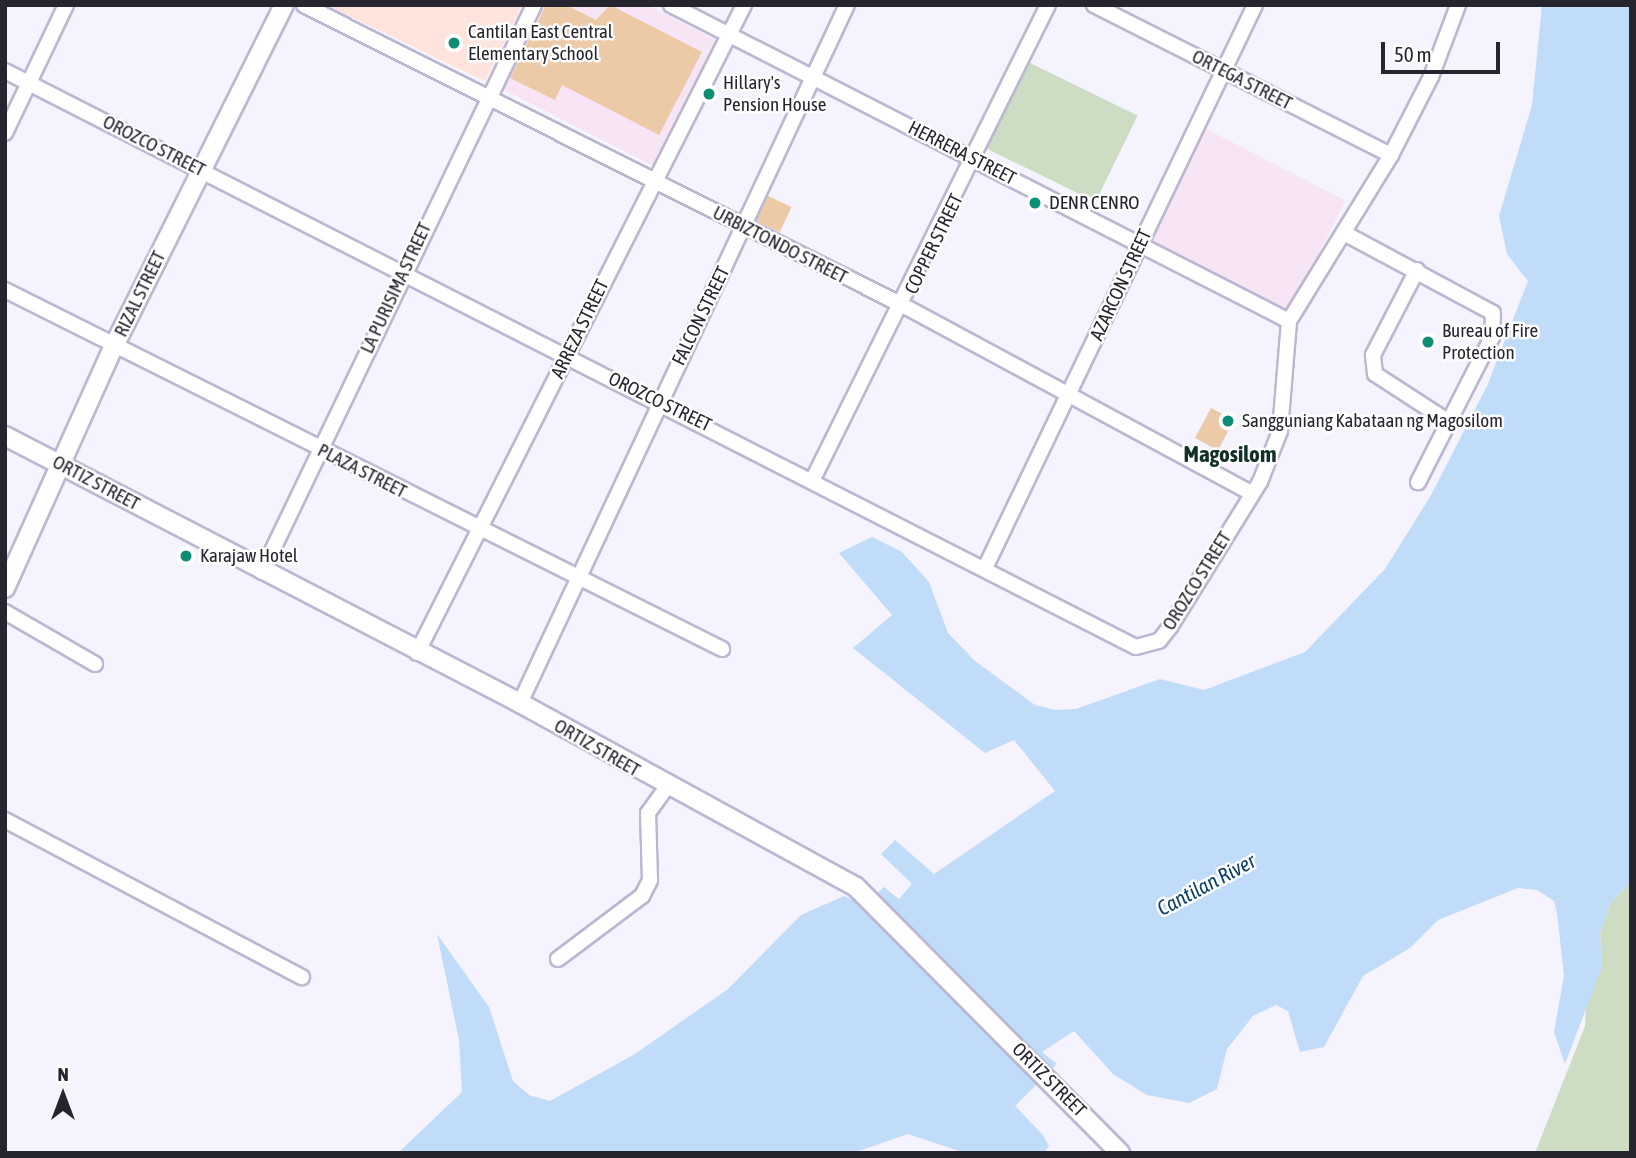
<!DOCTYPE html>
<html>
<head>
<meta charset="utf-8">
<style>
  body { margin:0 }
  #map { position:relative; width:1636px; height:1158px; overflow:hidden; background:#f5f3fe; font-family:"Asap Condensed",sans-serif }
  div>[style] { position:absolute }
  .commercial>* { inset:0; background:#f7e4f5; transform-origin:0 0 }
  .education>* { inset:0; background:#fee4dd }
  .green>* { inset:0; background:#ccddc4; transform-origin:0 0 }
  .water>* { inset:0; background:#c1dcf8 }
  .building>* { inset:0; background:#ecc9a7; transform-origin:0 0 }
  .roads { filter:drop-shadow(2px 0 #bbb7d1) drop-shadow(-2px 0 #bbb7d1) drop-shadow(0 2px #bbb7d1) drop-shadow(0 -2px #bbb7d1) }
  .minor>* { height:14px; margin:-7px; padding:0 7px; transform-origin:7px; border-radius:7px; background:#fff }
  .tertiary>* { height:18px; margin:-9px; padding:0 9px; transform-origin:9px; border-radius:9px; background:#fff }
  .dots>* { width:19px; height:19px; translate:-50% -50%; box-sizing:border-box; border:4px solid #fff; border-radius:50% }
  span { translate:-50% -50%; white-space:nowrap; text-align:center; line-height:1.15; -webkit-text-stroke:5px #fff; paint-order:stroke }
  .poi-label { font-size:19px; color:#26242e }
  .left { translate:0 -50%; text-align:left }
  .street-label { font-size:19px; color:#26242e }
  .water-label { font-size:21px; color:#0c3f6a; font-style:italic }
  .quarter-label { font-size:23px; color:#113028; font-weight:700 }
  .frame { position:absolute; inset:0; border:7px solid #26242e; pointer-events:none }
  .north { position:absolute; left:28px; top:1060px; width:70px; height:70px; -webkit-text-stroke:5px #fff; paint-order:stroke; rotate:0deg; font-size:19px; font-weight:700; line-height:28px; text-align:center; color:#26242e }
  .north::after { content:''; display:block; margin:auto; width:24px; height:32px; background:#26242e; clip-path:polygon(50% 0,100% 100%,50% 72%,0 100%) }
  .scale { position:absolute; left:1381px; top:42px; width:119px; height:32px; box-sizing:border-box; border:4px solid #26242e; border-top:0; padding-left:9px; font-size:21px; line-height:24px; white-space:nowrap; color:#26242e; -webkit-text-stroke:5px #fff; paint-order:stroke }
</style>
</head>
<body>
<div id="map">
  <div class="commercial">
    <i style="clip-path:polygon(544px 5px,647px 5px,716px 40px,652px 165px,504px 90px)"></i>
    <i style="left:1204px;top:128px;width:159px;height:125px;rotate:27deg"></i>
  </div>
  <div class="education">
    <i style="clip-path:polygon(326px 5px,522px 5px,485px 81px)"></i>
  </div>
  <div class="green">
    <i style="left:1028px;top:62px;width:122px;height:96px;rotate:26deg"></i>
    <i style="clip-path:polygon(1631px 881px,1631px 1153px,1535px 1153px,1585px 1026px,1586px 1002px,1602px 967px,1600px 933px,1610px 904px)"></i>
  </div>
  <div class="water">
    <i style="clip-path:polygon(1542px 5px,1631px 5px,1631px 881px,1610px 904px,1600px 933px,1602px 967px,1565px 1064px,1554px 1032px,1564px 976px,1557px 913px,1554px 901px,1537px 890px,1518px 888px,1438px 920px,1410px 948px,1363px 976px,1324px 1047px,1300px 1052px,1288px 1011px,1276px 1005px,1253px 1016px,1227px 1049px,1217px 1089px,1189px 1103px,1147px 1095px,1113px 1074px,1074px 1031px,1042px 1052px,1057px 1064px,1015px 1106px,1043px 1135px,1049px 1146px,1044px 1153px,965px 1153px,908px 1134px,853px 1153px,398px 1153px,462px 1092px,459px 1040px,437px 934px,489px 1007px,513px 1081px,529px 1095px,550px 1101px,635px 1054px,728px 989px,801px 915px,844px 896px,864px 905px,884px 887px,899px 899px,912px 884px,881px 854px,895px 840px,934px 874px,1055px 791px,1014px 740px,985px 753px,853px 648px,892px 615px,839px 553px,872px 537px,902px 552px,929px 582px,948px 633px,975px 661px,1035px 705px,1055px 710px,1076px 709px,1160px 679px,1204px 690px,1305px 652px,1385px 569px,1430px 497px,1487px 386px,1528px 281px,1507px 254px,1499px 216px,1532px 105px)"></i>
  </div>
  <div class="building">
    <i style="clip-path:polygon(546px 5px,566px 5px,596px 20px,610px 5px,702px 52px,659px 135px,562px 85px,555px 100px,510px 78px)"></i>
    <i style="left:768px;top:196px;width:26px;height:28px;rotate:25deg"></i>
    <i style="left:1211px;top:408px;width:26px;height:34px;rotate:28deg"></i>
  </div>
  <div class="roads">
    <div class="minor">
      <i style="left:304px;top:5px;width:671px;rotate:26.64deg"></i>
      <i style="left:904px;top:306px;width:395px;rotate:28.3deg"></i>
      <i style="left:671px;top:5px;width:694px;rotate:27.08deg"></i>
      <i style="left:1094px;top:5px;width:333px;rotate:26.8deg"></i>
      <i style="left:5px;top:71px;width:1269px;rotate:26.99deg"></i>
      <i style="left:1136px;top:647px;width:24px;rotate:-15deg"></i>
      <i style="left:1159px;top:641px;width:18px;rotate:-52deg"></i>
      <i style="left:1170px;top:627px;width:171px;rotate:-58.2deg"></i>
      <i style="left:1260px;top:482px;width:55px;rotate:-68.6deg"></i>
      <i style="left:1280px;top:431px;width:110px;rotate:-85.3deg"></i>
      <i style="left:1289px;top:321px;width:195px;rotate:-58.4deg"></i>
      <i style="left:1391px;top:155px;width:88px;rotate:-62.9deg"></i>
      <i style="left:1431px;top:77px;width:77px;rotate:-69.4deg"></i>
      <i style="left:5px;top:133px;width:142px;rotate:-64.5deg"></i>
      <i style="left:1344px;top:233px;width:169px;rotate:28.2deg"></i>
      <i style="left:1493px;top:313px;width:24px;rotate:92deg"></i>
      <i style="left:1492px;top:337px;width:163px;rotate:117deg"></i>
      <i style="left:1417px;top:270px;width:96px;rotate:117.4deg"></i>
      <i style="left:1373px;top:355px;width:19px;rotate:84deg"></i>
      <i style="left:1375px;top:374px;width:88px;rotate:33deg"></i>
      <i style="left:5px;top:290px;width:802px;rotate:26.6deg"></i>
      <i style="left:813px;top:479px;width:529px;rotate:-63.63deg"></i>
      <i style="left:986px;top:566px;width:622px;rotate:-64.38deg"></i>
      <i style="left:262px;top:572px;width:629px;rotate:-64.37deg"></i>
      <i style="left:5px;top:612px;width:104px;rotate:30deg"></i>
      <i style="left:417px;top:653px;width:726px;rotate:-63.22deg"></i>
      <i style="left:520px;top:703px;width:771px;rotate:-64.9deg"></i>
      <i style="left:5px;top:820px;width:336px;rotate:27.9deg"></i>
      <i style="left:558px;top:959px;width:105px;rotate:-36.9deg"></i>
      <i style="left:642px;top:896px;width:18px;rotate:-63deg"></i>
      <i style="left:650px;top:880px;width:67px;rotate:-91.7deg"></i>
      <i style="left:648px;top:813px;width:31px;rotate:-54deg"></i>
    </div>
    <div class="tertiary">
      <i style="left:5px;top:436px;width:580px;rotate:27.4deg"></i>
      <i style="left:520px;top:703px;width:383px;rotate:28.7deg"></i>
      <i style="left:856px;top:887px;width:375px;rotate:45.2deg"></i>
      <i style="left:5px;top:588px;width:265px;rotate:-65.8deg"></i>
      <i style="left:114px;top:346px;width:381px;rotate:-63.5deg"></i>
    </div>
  </div>
  <div class="dots">
    <i style="left:454px;top:43px;background:#0d8e74"></i>
    <i style="left:709px;top:94px;background:#0d8e74"></i>
    <i style="left:1035px;top:203px;background:#0d8e74"></i>
    <i style="left:1428px;top:342px;background:#0d8e74"></i>
    <i style="left:1228px;top:421px;background:#0d8e74"></i>
    <i style="left:186px;top:556px;background:#0d8e74"></i>
  </div>
  <div class="poi-label">
    <span class="left" style="left:468px;top:43px">Cantilan East Central<br>Elementary School</span>
    <span class="left" style="left:723px;top:94px">Hillary's<br>Pension House</span>
    <span class="left" style="left:1049px;top:203px">DENR CENRO</span>
    <span class="left" style="left:1442px;top:342px">Bureau of Fire<br>Protection</span>
    <span class="left" style="left:1242px;top:421px">Sangguniang Kabataan ng Magosilom</span>
    <span class="left" style="left:200px;top:556px">Karajaw Hotel</span>
  </div>
  <div class="street-label">
    <span style="left:1242px;top:80px;rotate:27deg">ORTEGA STREET</span>
    <span style="left:154px;top:146px;rotate:27deg">OROZCO STREET</span>
    <span style="left:962px;top:153px;rotate:27deg">HERRERA STREET</span>
    <span style="left:934px;top:244px;rotate:-64deg">COPPER STREET</span>
    <span style="left:780px;top:245px;rotate:27deg">URBIZTONDO STREET</span>
    <span style="left:1121px;top:285px;rotate:-65deg">AZARCON STREET</span>
    <span style="left:396px;top:288px;rotate:-65deg">LA PURISIMA STREET</span>
    <span style="left:140px;top:294px;rotate:-64deg">RIZAL STREET</span>
    <span style="left:701px;top:316px;rotate:-64deg">FALCON STREET</span>
    <span style="left:580px;top:329px;rotate:-64deg">ARREZA STREET</span>
    <span style="left:660px;top:402px;rotate:26deg">OROZCO STREET</span>
    <span style="left:362px;top:471px;rotate:27deg">PLAZA STREET</span>
    <span style="left:96px;top:483px;rotate:28deg">ORTIZ STREET</span>
    <span style="left:1197px;top:581px;rotate:-58deg">OROZCO STREET</span>
    <span style="left:597px;top:748px;rotate:30deg">ORTIZ STREET</span>
    <span style="left:1049px;top:1080px;rotate:45deg">ORTIZ STREET</span>
  </div>
  <div class="water-label">
    <span style="left:1206px;top:884px;rotate:-28deg">Cantilan River</span>
  </div>
  <div class="quarter-label">
    <span style="left:1230px;top:454px">Magosilom</span>
  </div>
  <div class="frame"></div>
  <div class="north">N</div>
  <div class="scale">50 m</div>
</div>
</body>
</html>
